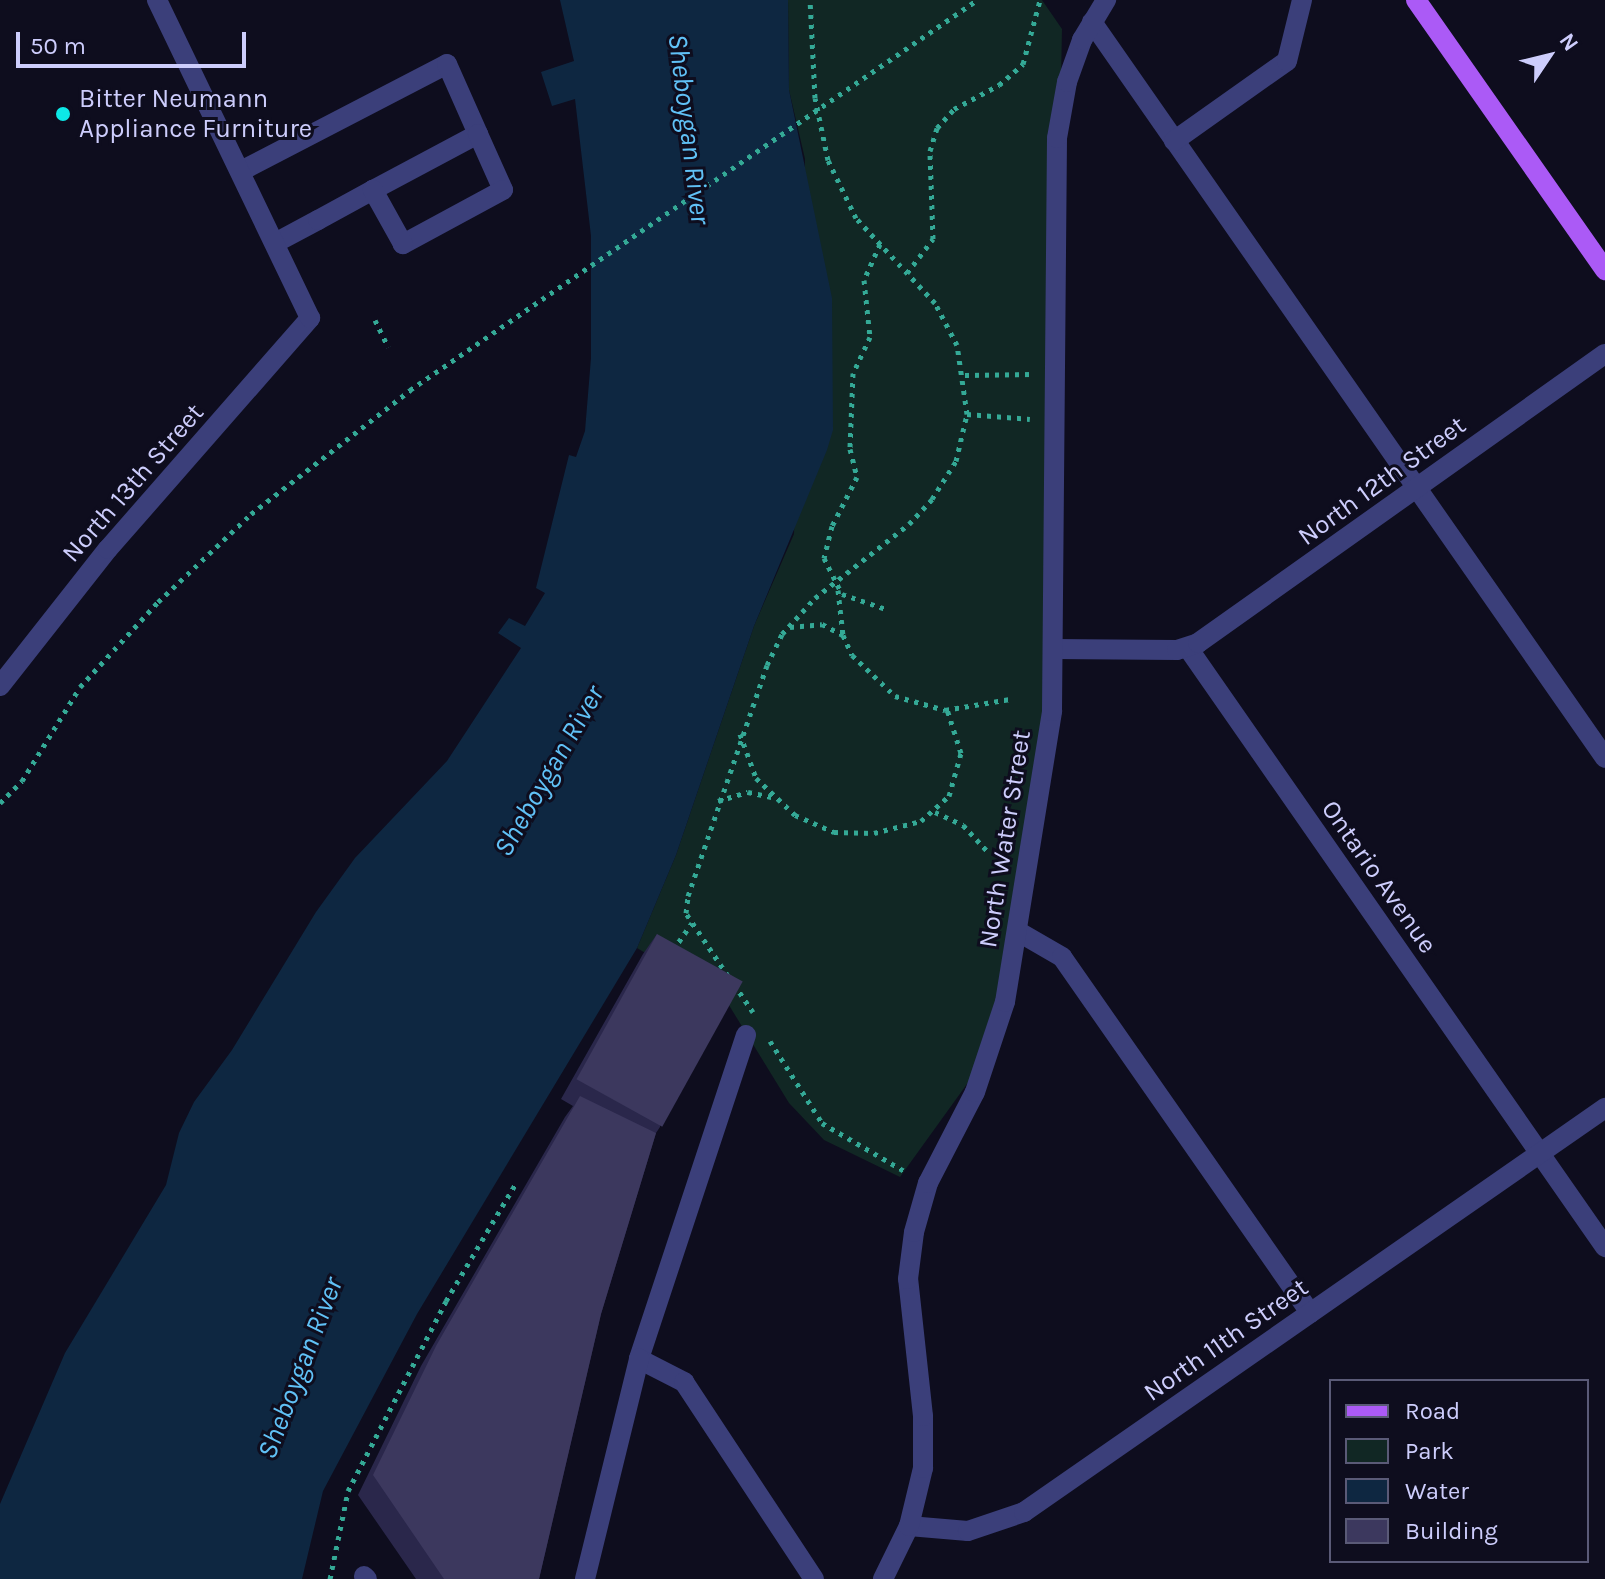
<!DOCTYPE html>
<html>
<head>
<meta charset="utf-8">
<style>
  body { margin:0 }
  #map { position:relative; width:1605px; height:1579px; overflow:hidden; background:#0e0d1e; font-family:Karla,sans-serif }
  div>[style] { position:absolute }
  .green>* { inset:0; background:#112724 }
  .water>* { inset:0; background:#0e2741 }
  .path>* { height:5px; margin-top:-2.5px; transform-origin:0; background:repeating-linear-gradient(90deg,#34a996 0 4px,transparent 0 10px) }
  .minor>* { height:20px; margin:-10px; padding:0 10px; transform-origin:10px; border-radius:10px; background:#3b3f7a }
  .major>* { height:20px; margin:-10px; padding:0 10px; transform-origin:10px; border-radius:10px; background:#ab5af6 }
  .wall>* { inset:0; background:#2a274b }
  .building>* { inset:0; background:#3c385e; transform-origin:0 0 }
  .dots>* { width:22px; height:22px; translate:-50% -50%; box-sizing:border-box; border:4px solid #0e0d1e; border-radius:50% }
  span { translate:-50% -50%; white-space:nowrap; text-align:center; line-height:1.15; -webkit-text-stroke:6px #0e0d1e; paint-order:stroke }
  .poi-label { font-size:26px; color:#cdcdfc }
  .left { translate:0 -50%; text-align:left }
  .street-label { font-size:26px; color:#cdcdfc }
  .water-label { font-size:28px; color:#60c1f6; font-style:italic }
  .legend { position:absolute; left:1329px; top:1379px; width:260px; height:184px; box-sizing:border-box; background:#0e0d1e; border:2px solid #5a5a77; margin:0; padding:10px 14px; list-style:none; font-size:24px; color:#cdcdfc }
  .legend li { display:flex; align-items:center; gap:16px; height:40px }
  .legend b { width:40px; border:2px solid #5a5a77 }
  .north { position:absolute; left:1509px; top:16px; width:80px; height:80px; -webkit-text-stroke:6px #0e0d1e; paint-order:stroke; rotate:55deg; font-size:22px; font-weight:700; line-height:32px; text-align:center; color:#cdcdfc }
  .north::after { content:''; display:block; margin:auto; width:28px; height:36px; background:#cdcdfc; clip-path:polygon(50% 0,100% 100%,50% 72%,0 100%) }
  .scale { position:absolute; left:16px; top:32px; width:230px; height:36px; box-sizing:border-box; border:4px solid #cdcdfc; border-top:0; padding-left:10px; font-size:24px; line-height:28px; white-space:nowrap; color:#cdcdfc; -webkit-text-stroke:6px #0e0d1e; paint-order:stroke }
</style>
</head>
<body>
<div id="map">
  <div class="green">
    <i style="clip-path:polygon(788px 0,1042px 0,1062px 29px,1049px 697px,1009px 949px,985px 1059px,900px 1177px,824px 1140px,789px 1103px,727px 1002px,637px 948px,676px 855px,754px 626px,794px 534px,805px 159px,789px 90px)"></i>
  </div>
  <div class="water">
    <i style="clip-path:polygon(560px 0,788px 0,789px 90px,832px 298px,833px 430px,827px 450px,754px 626px,676px 855px,637px 948px,417px 1314px,323px 1491px,302px 1579px,0 1579px,0 1504px,65px 1353px,166px 1185px,179px 1133px,194px 1102px,232px 1050px,316px 912px,355px 858px,447px 761px,521px 648px,498px 633px,509px 618px,525px 626px,545px 593px,536px 588px,569px 455px,576px 457px,585px 431px,591px 358px,591px 236px,575px 99px,552px 106px,541px 72px,574px 61px)"></i>
  </div>
  <div class="path">
    <i style="left:880px;top:244px;width:39px;rotate:114deg"></i>
    <i style="left:864px;top:280px;width:57px;rotate:84deg"></i>
    <i style="left:870px;top:337px;width:40px;rotate:115deg"></i>
    <i style="left:853px;top:373px;width:76px;rotate:92.3deg"></i>
    <i style="left:850px;top:449px;width:29px;rotate:76deg"></i>
    <i style="left:857px;top:477px;width:55px;rotate:117deg"></i>
    <i style="left:832px;top:526px;width:33px;rotate:104deg"></i>
    <i style="left:824px;top:558px;width:40px;rotate:63.4deg"></i>
    <i style="left:842px;top:594px;width:46px;rotate:18.8deg"></i>
    <i style="left:907px;top:273px;width:43px;rotate:-52.6deg"></i>
    <i style="left:933px;top:239px;width:88px;rotate:-92deg"></i>
    <i style="left:930px;top:151px;width:24px;rotate:-73deg"></i>
    <i style="left:937px;top:128px;width:25px;rotate:-48deg"></i>
    <i style="left:954px;top:109px;width:51px;rotate:-28.1deg"></i>
    <i style="left:999px;top:85px;width:32px;rotate:-41deg"></i>
    <i style="left:1023px;top:64px;width:66px;rotate:-75.1deg"></i>
    <i style="left:375px;top:320px;width:30px;rotate:64deg"></i>
    <i style="left:965px;top:375px;width:67px;rotate:-0.9deg"></i>
    <i style="left:967px;top:414px;width:63px;rotate:4.5deg"></i>
    <i style="left:838px;top:590px;width:45px;rotate:83.7deg"></i>
    <i style="left:843px;top:635px;width:22px;rotate:66deg"></i>
    <i style="left:852px;top:655px;width:59px;rotate:43.6deg"></i>
    <i style="left:895px;top:696px;width:52px;rotate:15.6deg"></i>
    <i style="left:945px;top:710px;width:66px;rotate:-9.6deg"></i>
    <i style="left:790px;top:627px;width:32px;rotate:-5deg"></i>
    <i style="left:822px;top:624px;width:24px;rotate:28deg"></i>
    <i style="left:740px;top:734px;width:47px;rotate:70deg"></i>
    <i style="left:756px;top:778px;width:54px;rotate:43.5deg"></i>
    <i style="left:795px;top:815px;width:43px;rotate:23.6deg"></i>
    <i style="left:834px;top:832px;width:40px;rotate:1.4deg"></i>
    <i style="left:874px;top:833px;width:49px;rotate:-14.3deg"></i>
    <i style="left:921px;top:821px;width:38px;rotate:-42deg"></i>
    <i style="left:949px;top:796px;width:45px;rotate:-74.4deg"></i>
    <i style="left:961px;top:753px;width:46px;rotate:-107.7deg"></i>
    <i style="left:718px;top:801px;width:31px;rotate:-17deg"></i>
    <i style="left:748px;top:792px;width:24px;rotate:12deg"></i>
    <i style="left:0;top:803px;width:31px;rotate:-45deg"></i>
    <i style="left:22px;top:781px;width:110px;rotate:-58.3deg"></i>
    <i style="left:80px;top:687px;width:115px;rotate:-47.5deg"></i>
    <i style="left:158px;top:602px;width:128px;rotate:-43.4deg"></i>
    <i style="left:251px;top:514px;width:202px;rotate:-37.9deg"></i>
    <i style="left:410px;top:390px;width:688px;rotate:-34.52deg"></i>
    <i style="left:935px;top:812px;width:31px;rotate:25deg"></i>
    <i style="left:963px;top:825px;width:35px;rotate:47deg"></i>
    <i style="left:673px;top:950px;width:33px;rotate:-55deg"></i>
    <i style="left:728px;top:976px;width:76px;rotate:-123.7deg"></i>
    <i style="left:686px;top:913px;width:17px;rotate:-83deg"></i>
    <i style="left:688px;top:896px;width:244px;rotate:-71.1deg"></i>
    <i style="left:767px;top:665px;width:34px;rotate:-64deg"></i>
    <i style="left:782px;top:634px;width:49px;rotate:-47.5deg"></i>
    <i style="left:815px;top:598px;width:120px;rotate:-38.2deg"></i>
    <i style="left:909px;top:524px;width:34px;rotate:-47deg"></i>
    <i style="left:932px;top:499px;width:45px;rotate:-57.7deg"></i>
    <i style="left:956px;top:461px;width:48px;rotate:-76.8deg"></i>
    <i style="left:967px;top:414px;width:70px;rotate:-98.2deg"></i>
    <i style="left:957px;top:345px;width:47px;rotate:-117.6deg"></i>
    <i style="left:935px;top:303px;width:116px;rotate:-132.9deg"></i>
    <i style="left:856px;top:218px;width:64px;rotate:-115.8deg"></i>
    <i style="left:828px;top:160px;width:63px;rotate:-101.8deg"></i>
    <i style="left:815px;top:98px;width:98px;rotate:-92.9deg"></i>
    <i style="left:734px;top:984px;width:34px;rotate:56deg"></i>
    <i style="left:770px;top:1041px;width:97px;rotate:57.6deg"></i>
    <i style="left:822px;top:1123px;width:97px;rotate:30.3deg"></i>
    <i style="left:330px;top:1579px;width:90px;rotate:-78.4deg"></i>
    <i style="left:348px;top:1491px;width:214px;rotate:-62.7deg"></i>
    <i style="left:446px;top:1301px;width:137px;rotate:-59.3deg"></i>
  </div>
  <div class="minor">
    <i style="left:1092px;top:22px;width:897px;rotate:55.12deg"></i>
    <i style="left:1174px;top:141px;width:138px;rotate:-35.3deg"></i>
    <i style="left:1287px;top:61px;width:63px;rotate:-76.2deg"></i>
    <i style="left:241px;top:171px;width:232px;rotate:-27.4deg"></i>
    <i style="left:447px;top:64px;width:77px;rotate:66.1deg"></i>
    <i style="left:275px;top:243px;width:49px;rotate:-28.1deg"></i>
    <i style="left:318px;top:220px;width:63px;rotate:-28.6deg"></i>
    <i style="left:373px;top:190px;width:119px;rotate:-28.1deg"></i>
    <i style="left:478px;top:134px;width:61px;rotate:65.9deg"></i>
    <i style="left:503px;top:190px;width:114px;rotate:151.6deg"></i>
    <i style="left:403px;top:244px;width:62px;rotate:-119.1deg"></i>
    <i style="left:1188px;top:648px;width:730px;rotate:55.16deg"></i>
    <i style="left:1053px;top:649px;width:124px;rotate:0.5deg"></i>
    <i style="left:1177px;top:650px;width:22px;rotate:-18deg"></i>
    <i style="left:1198px;top:643px;width:499px;rotate:-35.4deg"></i>
    <i style="left:0;top:686px;width:174px;rotate:-51.8deg"></i>
    <i style="left:108px;top:549px;width:307px;rotate:-48.8deg"></i>
    <i style="left:310px;top:318px;width:353px;rotate:-115.7deg"></i>
    <i style="left:1017px;top:931px;width:52px;rotate:30deg"></i>
    <i style="left:1062px;top:957px;width:434px;rotate:55.1deg"></i>
    <i style="left:746px;top:1035px;width:341px;rotate:108.3deg"></i>
    <i style="left:639px;top:1359px;width:51px;rotate:27.1deg"></i>
    <i style="left:684px;top:1382px;width:236px;rotate:56.6deg"></i>
    <i style="left:909px;top:1526px;width:59px;rotate:4.8deg"></i>
    <i style="left:968px;top:1531px;width:59px;rotate:-18.7deg"></i>
    <i style="left:1024px;top:1512px;width:708px;rotate:-34.81deg"></i>
    <i style="left:364px;top:1576px;width:4px;rotate:45deg"></i>
    <i style="left:585px;top:1579px;width:227px;rotate:-76.2deg"></i>
    <i style="left:883px;top:1579px;width:59px;rotate:-63.9deg"></i>
    <i style="left:909px;top:1526px;width:60px;rotate:-76.4deg"></i>
    <i style="left:923px;top:1468px;width:52px;rotate:-90deg"></i>
    <i style="left:923px;top:1416px;width:138px;rotate:-96.2deg"></i>
    <i style="left:908px;top:1279px;width:47px;rotate:-82.7deg"></i>
    <i style="left:914px;top:1232px;width:51px;rotate:-74.1deg"></i>
    <i style="left:928px;top:1183px;width:102px;rotate:-62.7deg"></i>
    <i style="left:975px;top:1092px;width:95px;rotate:-71.6deg"></i>
    <i style="left:1005px;top:1002px;width:295px;rotate:-80.8deg"></i>
    <i style="left:1052px;top:711px;width:573px;rotate:-89.5deg"></i>
    <i style="left:1057px;top:138px;width:57px;rotate:-79.9deg"></i>
    <i style="left:1067px;top:82px;width:45px;rotate:-70.3deg"></i>
    <i style="left:1082px;top:40px;width:47px;rotate:-59deg"></i>
  </div>
  <div class="major">
    <i style="left:1416px;top:0;width:330px;rotate:55deg"></i>
  </div>
  <div class="wall">
    <i style="clip-path:polygon(657px 934px,660px 1127px,656px 1133px,601px 1314px,539px 1579px,416px 1579px,358px 1495px,421px 1366px,565px 1117px,573px 1106px,561px 1099px,643px 954px)"></i>
  </div>
  <div class="building">
    <i style="left:657px;top:934px;width:98px;height:166px;rotate:29deg"></i>
    <i style="clip-path:polygon(580px 1096px,656px 1133px,601px 1314px,539px 1579px,444px 1579px,373px 1475px,436px 1346px)"></i>
  </div>
  <div class="dots">
    <i style="left:63px;top:114px;background:#0de8e7"></i>
  </div>
  <div class="poi-label">
    <span class="left" style="left:79px;top:114px">Bitter Neumann<br>Appliance Furniture</span>
  </div>
  <div class="street-label">
    <span style="left:1382px;top:481px;rotate:-36deg">North 12th Street</span>
    <span style="left:133px;top:483px;rotate:-49deg">North 13th Street</span>
    <span style="left:1005px;top:839px;rotate:-81deg">North Water Street</span>
    <span style="left:1379px;top:877px;rotate:55deg">Ontario Avenue</span>
    <span style="left:1226px;top:1340px;rotate:-35deg">North 11th Street</span>
  </div>
  <div class="water-label">
    <span style="left:689px;top:129px;rotate:83deg">Sheboygan River</span>
    <span style="left:549px;top:771px;rotate:-60deg">Sheboygan River</span>
    <span style="left:300px;top:1368px;rotate:-69deg">Sheboygan River</span>
  </div>
  <ul class="legend">
  <li><b style="height:10px;background:#ab5af6"></b>Road</li>
  <li><b style="height:22px;background:#112724"></b>Park</li>
  <li><b style="height:22px;background:#0e2741"></b>Water</li>
  <li><b style="height:22px;background:#3c385e"></b>Building</li>
  </ul>
  <div class="north">N</div>
  <div class="scale">50 m</div>
</div>
</body>
</html>
